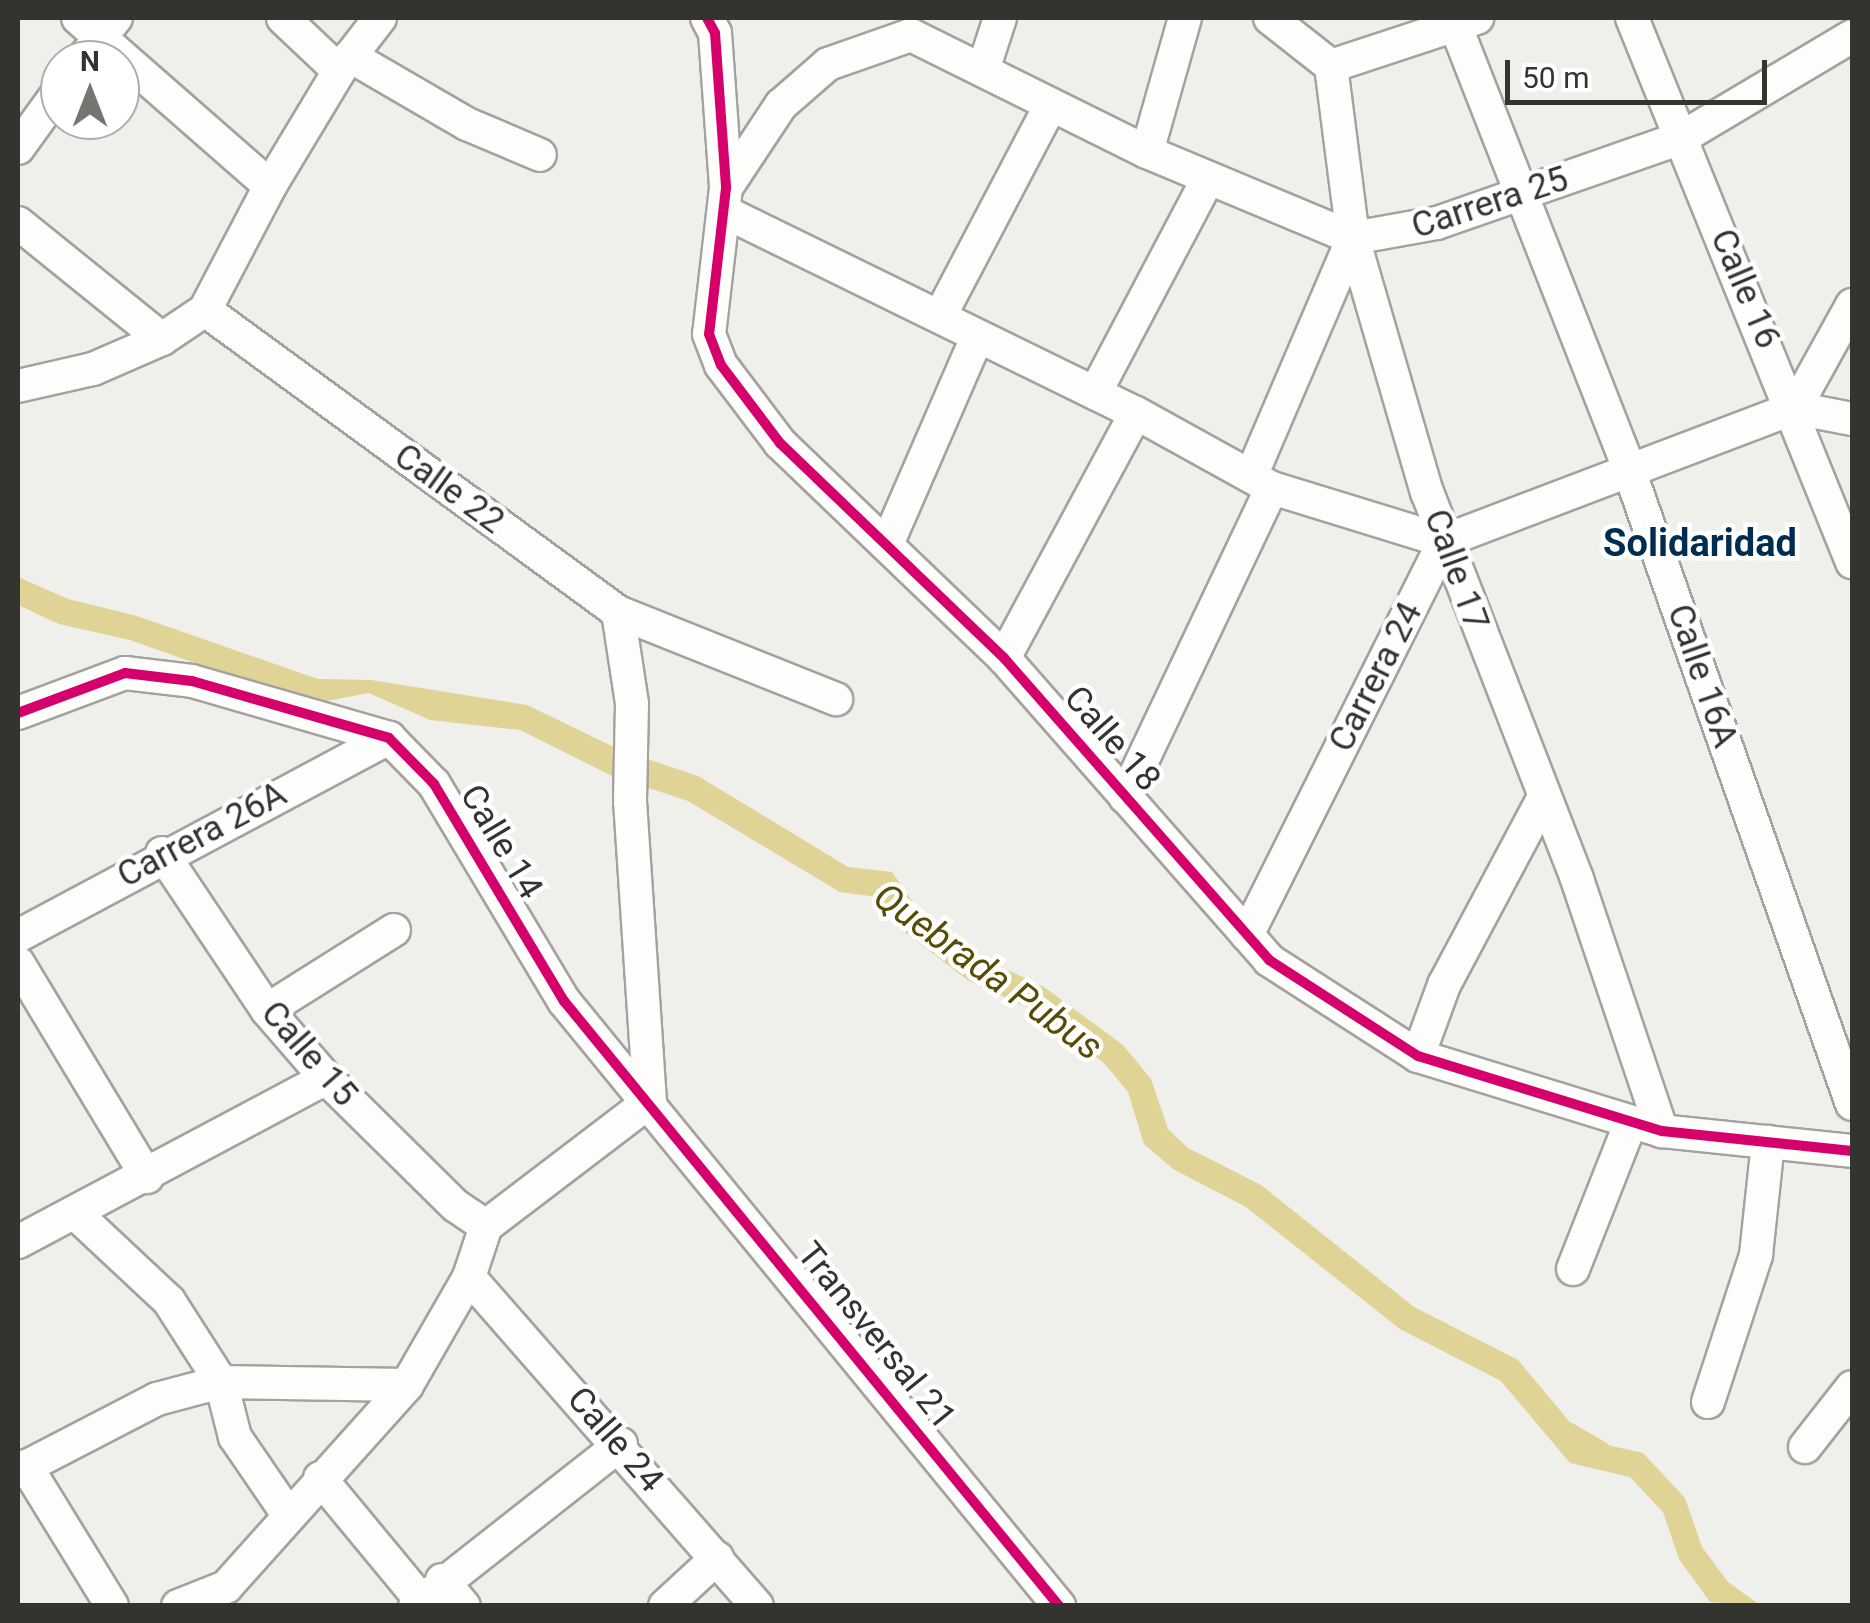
<!DOCTYPE html>
<html>
<head>
<meta charset="utf-8">
<style>
  body { margin:0 }
  #map { position:relative; width:1870px; height:1623px; overflow:hidden; background:#efefeb; font-family:Roboto,sans-serif }
  div>[style] { position:absolute }
  .water>* { inset:0; background:#dfd395 }
  .stream>* { height:10px; margin:-5px; padding:0 5px; transform-origin:5px; border-radius:5px; background:#dfd395 }
  .roads { filter:drop-shadow(2px 0 #a3a29f) drop-shadow(-2px 0 #a3a29f) drop-shadow(0 2px #a3a29f) drop-shadow(0 -2px #a3a29f) }
  .street>* { height:32px; margin:-16px; padding:0 16px; transform-origin:16px; border-radius:16px; background:#fdfdfc }
  .cycleway>* { height:10px; margin:-5px; padding:0 5px; transform-origin:5px; border-radius:5px; background:#d6006c }
  span { translate:-50% -50%; white-space:nowrap; text-align:center; line-height:1.15; -webkit-text-stroke:9px #fff; paint-order:stroke }
  .street-label { font-size:35px; color:#333330 }
  .neighbourhood-label { font-size:38px; color:#002c50; font-weight:700 }
  .water-label { font-size:38px; color:#584c04; font-style:italic }
  .frame { position:absolute; inset:0; border:20px solid #333330; pointer-events:none }
  .north { position:absolute; left:40px; top:40px; width:100px; height:100px; box-sizing:border-box; background:#fff; border:2px solid #adadac; border-radius:50%; rotate:0deg; font-size:28px; font-weight:700; line-height:40px; text-align:center; color:#333330 }
  .north::after { content:''; display:block; margin:auto; width:35px; height:45px; background:#757571; clip-path:polygon(50% 0,100% 100%,50% 72%,0 100%) }
  .scale { position:absolute; left:1505px; top:60px; width:262px; height:45px; box-sizing:border-box; border:5px solid #333330; border-top:0; padding-left:12px; font-size:30px; line-height:35px; white-space:nowrap; color:#333330; -webkit-text-stroke:8px #fff; paint-order:stroke }
</style>
</head>
<body>
<div id="map">
  <div class="water">
    <i style="clip-path:polygon(18px 577px,68px 599px,137px 616px,318px 679px,371px 680px,527px 705px,620px 750px,698px 776px,848px 867px,892px 872px,917px 908px,984px 959px,1044px 987px,1123px 1045px,1151px 1079px,1168px 1129px,1188px 1148px,1261px 1185px,1414px 1307px,1518px 1360px,1585px 1440px,1643px 1453px,1685px 1498px,1702px 1547px,1728px 1582px,1760px 1605px,1710px 1602px,1679px 1559px,1663px 1512px,1630px 1477px,1570px 1463px,1501px 1381px,1400px 1329px,1246px 1207px,1173px 1169px,1144px 1144px,1128px 1092px,1104px 1063px,1031px 1009px,969px 981px,898px 927px,877px 897px,840px 892px,688px 801px,610px 775px,520px 730px,430px 720px,369px 693px,310px 704px,130px 640px,59px 624px,18px 605px)"></i>
  </div>
  <div class="stream">
    <i style="left:1571px;top:1428px;width:38px;rotate:30deg"></i>
  </div>
  <div class="roads">
    <div class="street">
      <i style="left:78px;top:18px;width:255px;rotate:41.2deg"></i>
      <i style="left:283px;top:18px;width:77px;rotate:43.4deg"></i>
      <i style="left:707px;top:18px;width:17px;rotate:62deg"></i>
      <i style="left:715px;top:33px;width:155px;rotate:85.9deg"></i>
      <i style="left:726px;top:188px;width:147px;rotate:96.6deg"></i>
      <i style="left:709px;top:334px;width:33px;rotate:69deg"></i>
      <i style="left:721px;top:365px;width:98px;rotate:52.9deg"></i>
      <i style="left:780px;top:443px;width:310px;rotate:43.8deg"></i>
      <i style="left:1004px;top:658px;width:402px;rotate:48.7deg"></i>
      <i style="left:1269px;top:960px;width:177px;rotate:32.8deg"></i>
      <i style="left:1418px;top:1056px;width:255px;rotate:17.1deg"></i>
      <i style="left:1662px;top:1131px;width:191px;rotate:6deg"></i>
      <i style="left:1270px;top:18px;width:78px;rotate:38.2deg"></i>
      <i style="left:1331px;top:66px;width:173px;rotate:82.7deg"></i>
      <i style="left:1353px;top:238px;width:265px;rotate:73.8deg"></i>
      <i style="left:1427px;top:492px;width:415px;rotate:68.8deg"></i>
      <i style="left:1577px;top:879px;width:266px;rotate:71.4deg"></i>
      <i style="left:1632px;top:18px;width:587px;rotate:67.98deg"></i>
      <i style="left:1456px;top:27px;width:472px;rotate:68.6deg"></i>
      <i style="left:1628px;top:467px;width:675px;rotate:70.63deg"></i>
      <i style="left:911px;top:35px;width:263px;rotate:26.4deg"></i>
      <i style="left:1147px;top:152px;width:223px;rotate:22.7deg"></i>
      <i style="left:1353px;top:238px;width:85px;rotate:-10.1deg"></i>
      <i style="left:1437px;top:223px;width:258px;rotate:-19.2deg"></i>
      <i style="left:1681px;top:138px;width:199px;rotate:-30.8deg"></i>
      <i style="left:350px;top:56px;width:135px;rotate:30.2deg"></i>
      <i style="left:467px;top:124px;width:79px;rotate:23deg"></i>
      <i style="left:82px;top:60px;width:54px;rotate:-51deg"></i>
      <i style="left:1331px;top:66px;width:154px;rotate:-18.2deg"></i>
      <i style="left:984px;top:67px;width:52px;rotate:-71.9deg"></i>
      <i style="left:18px;top:148px;width:72px;rotate:-54.1deg"></i>
      <i style="left:1147px;top:152px;width:139px;rotate:-74.2deg"></i>
      <i style="left:726px;top:188px;width:100px;rotate:-56.5deg"></i>
      <i style="left:781px;top:105px;width:62px;rotate:-41.1deg"></i>
      <i style="left:828px;top:64px;width:88px;rotate:-19.3deg"></i>
      <i style="left:725px;top:212px;width:458px;rotate:26.1deg"></i>
      <i style="left:1136px;top:413px;width:155px;rotate:28.9deg"></i>
      <i style="left:1272px;top:488px;width:180px;rotate:17.1deg"></i>
      <i style="left:18px;top:223px;width:185px;rotate:38.9deg"></i>
      <i style="left:205px;top:310px;width:512px;rotate:36.18deg"></i>
      <i style="left:618px;top:612px;width:93px;rotate:81.3deg"></i>
      <i style="left:632px;top:704px;width:97px;rotate:91.2deg"></i>
      <i style="left:630px;top:801px;width:301px;rotate:86.2deg"></i>
      <i style="left:940px;top:316px;width:238px;rotate:-62.3deg"></i>
      <i style="left:18px;top:386px;width:77px;rotate:-12.8deg"></i>
      <i style="left:93px;top:369px;width:75px;rotate:-23.5deg"></i>
      <i style="left:162px;top:339px;width:52px;rotate:-34deg"></i>
      <i style="left:205px;top:310px;width:140px;rotate:-62.3deg"></i>
      <i style="left:270px;top:186px;width:134px;rotate:-59deg"></i>
      <i style="left:339px;top:71px;width:67px;rotate:-52.3deg"></i>
      <i style="left:1095px;top:393px;width:242px;rotate:-62.2deg"></i>
      <i style="left:1795px;top:408px;width:118px;rotate:-61deg"></i>
      <i style="left:1251px;top:476px;width:259px;rotate:-66.8deg"></i>
      <i style="left:888px;top:542px;width:220px;rotate:-66.5deg"></i>
      <i style="left:618px;top:612px;width:235px;rotate:21.8deg"></i>
      <i style="left:1004px;top:658px;width:278px;rotate:-61.7deg"></i>
      <i style="left:18px;top:713px;width:114px;rotate:-20.5deg"></i>
      <i style="left:125px;top:673px;width:67px;rotate:6.8deg"></i>
      <i style="left:192px;top:681px;width:205px;rotate:16.1deg"></i>
      <i style="left:389px;top:738px;width:64px;rotate:45.6deg"></i>
      <i style="left:434px;top:784px;width:253px;rotate:59.1deg"></i>
      <i style="left:564px;top:1001px;width:782px;rotate:50.71deg"></i>
      <i style="left:1125px;top:797px;width:342px;rotate:-64.6deg"></i>
      <i style="left:162px;top:853px;width:189px;rotate:56.2deg"></i>
      <i style="left:267px;top:1010px;width:90px;rotate:49.1deg"></i>
      <i style="left:326px;top:1078px;width:182px;rotate:44.6deg"></i>
      <i style="left:456px;top:1206px;width:36px;rotate:34deg"></i>
      <i style="left:1247px;top:935px;width:441px;rotate:-63.4deg"></i>
      <i style="left:1444px;top:541px;width:375px;rotate:-20.8deg"></i>
      <i style="left:1795px;top:408px;width:58px;rotate:10.9deg"></i>
      <i style="left:18px;top:936px;width:421px;rotate:-28.1deg"></i>
      <i style="left:18px;top:963px;width:250px;rotate:58.9deg"></i>
      <i style="left:267px;top:1010px;width:150px;rotate:-32.2deg"></i>
      <i style="left:1418px;top:1056px;width:76px;rotate:-69.9deg"></i>
      <i style="left:1444px;top:985px;width:211px;rotate:-62deg"></i>
      <i style="left:75px;top:1213px;width:129px;rotate:43.1deg"></i>
      <i style="left:169px;top:1301px;width:96px;rotate:57.3deg"></i>
      <i style="left:221px;top:1382px;width:57px;rotate:75.7deg"></i>
      <i style="left:235px;top:1437px;width:92px;rotate:55.6deg"></i>
      <i style="left:18px;top:1242px;width:349px;rotate:-28deg"></i>
      <i style="left:1573px;top:1269px;width:158px;rotate:-68.5deg"></i>
      <i style="left:469px;top:1277px;width:437px;rotate:48.8deg"></i>
      <i style="left:1708px;top:1402px;width:155px;rotate:-71.9deg"></i>
      <i style="left:1756px;top:1255px;width:114px;rotate:-83.9deg"></i>
      <i style="left:1805px;top:1447px;width:76px;rotate:-51.9deg"></i>
      <i style="left:26px;top:1466px;width:164px;rotate:58.4deg"></i>
      <i style="left:18px;top:1471px;width:157px;rotate:-27.4deg"></i>
      <i style="left:157px;top:1399px;width:66px;rotate:-14.9deg"></i>
      <i style="left:221px;top:1382px;width:186px;rotate:0.9deg"></i>
      <i style="left:320px;top:1478px;width:158px;rotate:50.4deg"></i>
      <i style="left:442px;top:1580px;width:34px;rotate:50deg"></i>
      <i style="left:178px;top:1606px;width:52px;rotate:-21.6deg"></i>
      <i style="left:226px;top:1587px;width:271px;rotate:-48.1deg"></i>
      <i style="left:407px;top:1385px;width:125px;rotate:-60.1deg"></i>
      <i style="left:469px;top:1277px;width:54px;rotate:-71.6deg"></i>
      <i style="left:486px;top:1226px;width:206px;rotate:-37.3deg"></i>
      <i style="left:415px;top:1606px;width:262px;rotate:-38.2deg"></i>
      <i style="left:665px;top:1606px;width:71px;rotate:-42.7deg"></i>
    </div>
  </div>
  <div class="cycleway">
    <i style="left:707px;top:18px;width:17px;rotate:62deg"></i>
    <i style="left:715px;top:33px;width:155px;rotate:85.9deg"></i>
    <i style="left:726px;top:188px;width:147px;rotate:96.6deg"></i>
    <i style="left:709px;top:334px;width:33px;rotate:69deg"></i>
    <i style="left:721px;top:365px;width:98px;rotate:52.9deg"></i>
    <i style="left:780px;top:443px;width:310px;rotate:43.8deg"></i>
    <i style="left:1004px;top:658px;width:402px;rotate:48.7deg"></i>
    <i style="left:1269px;top:960px;width:177px;rotate:32.8deg"></i>
    <i style="left:1418px;top:1056px;width:255px;rotate:17.1deg"></i>
    <i style="left:1662px;top:1131px;width:191px;rotate:6deg"></i>
    <i style="left:18px;top:713px;width:114px;rotate:-20.5deg"></i>
    <i style="left:125px;top:673px;width:67px;rotate:6.8deg"></i>
    <i style="left:192px;top:681px;width:205px;rotate:16.1deg"></i>
    <i style="left:389px;top:738px;width:64px;rotate:45.6deg"></i>
    <i style="left:434px;top:784px;width:253px;rotate:59.1deg"></i>
    <i style="left:564px;top:1001px;width:782px;rotate:50.71deg"></i>
  </div>
  <div class="street-label">
    <span style="left:1490px;top:203px;rotate:-18deg">Carrera 25</span>
    <span style="left:1745px;top:289px;rotate:67deg">Calle 16</span>
    <span style="left:449px;top:489px;rotate:36deg">Calle 22</span>
    <span style="left:1456px;top:570px;rotate:70deg">Calle 17</span>
    <span style="left:1702px;top:676px;rotate:71deg">Calle 16A</span>
    <span style="left:1376px;top:677px;rotate:-63deg">Carrera 24</span>
    <span style="left:1112px;top:739px;rotate:49deg">Calle 18</span>
    <span style="left:202px;top:835px;rotate:-28deg">Carrera 26A</span>
    <span style="left:501px;top:842px;rotate:59deg">Calle 14</span>
    <span style="left:309px;top:1054px;rotate:49deg">Calle 15</span>
    <span style="left:876px;top:1336px;rotate:51deg">Transversal 21</span>
    <span style="left:615px;top:1440px;rotate:49deg">Calle 24</span>
  </div>
  <div class="neighbourhood-label">
    <span style="left:1700px;top:544px">Solidaridad</span>
  </div>
  <div class="water-label">
    <span style="left:988px;top:972px;rotate:36deg">Quebrada Pubus</span>
  </div>
  <div class="frame"></div>
  <div class="north">N</div>
  <div class="scale">50 m</div>
</div>
</body>
</html>
